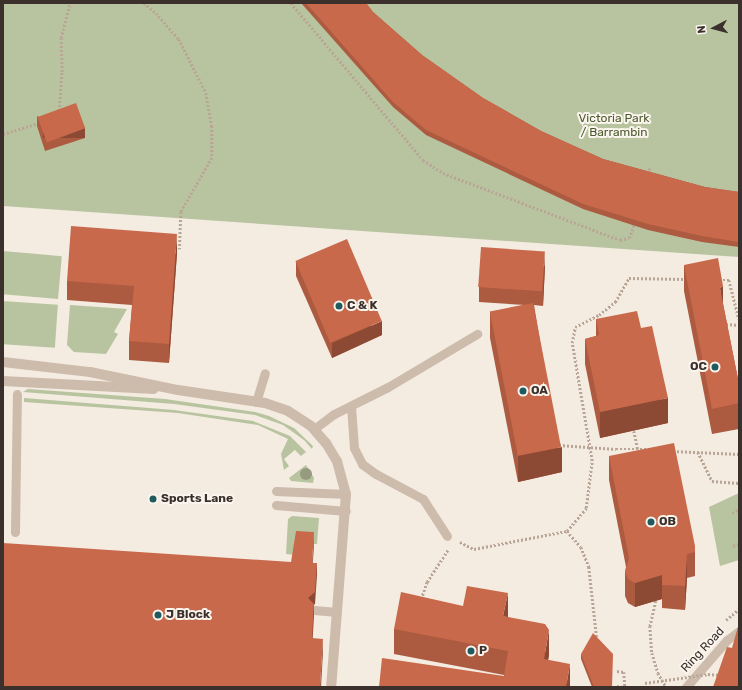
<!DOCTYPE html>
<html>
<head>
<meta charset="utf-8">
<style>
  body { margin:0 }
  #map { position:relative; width:742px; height:690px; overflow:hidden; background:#f4ebe1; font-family:Rubik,sans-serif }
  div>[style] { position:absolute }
  .green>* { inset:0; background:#b8c4a0; transform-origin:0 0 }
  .path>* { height:2.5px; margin-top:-1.25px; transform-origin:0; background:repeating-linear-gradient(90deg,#b9a596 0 2px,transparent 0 4px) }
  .lane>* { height:9px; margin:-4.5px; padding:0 4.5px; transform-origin:4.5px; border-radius:4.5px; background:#cdbbac }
  .street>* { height:10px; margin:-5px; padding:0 5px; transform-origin:5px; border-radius:5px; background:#cdbbac }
  .path-bridge>* { height:2.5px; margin-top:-1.25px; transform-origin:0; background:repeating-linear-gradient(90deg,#b9a596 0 2px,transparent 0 4px) }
  .trees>* { width:12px; height:12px; margin:-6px; border-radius:50%; background:#969b7f }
  .wall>* { inset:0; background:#ac5a40 }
  .shaded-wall>* { inset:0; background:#8c4a34; transform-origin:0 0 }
  .building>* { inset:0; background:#c8694b; transform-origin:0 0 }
  .dots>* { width:11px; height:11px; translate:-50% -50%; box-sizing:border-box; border:2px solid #fbf5ee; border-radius:50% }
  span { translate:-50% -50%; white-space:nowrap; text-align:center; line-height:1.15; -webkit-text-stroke:4px #fbf5ee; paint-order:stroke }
  .park-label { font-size:12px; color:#4a5a2e }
  .poi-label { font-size:12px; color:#3b302b; font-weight:700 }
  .left { translate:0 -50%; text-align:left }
  .right { translate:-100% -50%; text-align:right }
  .street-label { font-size:12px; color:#3b302b }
  .frame { position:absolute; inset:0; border:4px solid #3b302b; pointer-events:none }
  .north { position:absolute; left:694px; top:8px; width:40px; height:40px; -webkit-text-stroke:3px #fbf5ee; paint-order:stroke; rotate:264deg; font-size:11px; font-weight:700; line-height:16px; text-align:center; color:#3b302b }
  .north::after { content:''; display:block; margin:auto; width:14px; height:18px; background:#3b302b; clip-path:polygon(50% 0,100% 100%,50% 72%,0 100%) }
</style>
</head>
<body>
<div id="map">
  <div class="green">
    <i style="clip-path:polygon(3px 3px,739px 3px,739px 257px,3px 206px)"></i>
    <i style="left:3px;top:251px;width:59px;height:43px;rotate:5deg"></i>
    <i style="left:3px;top:301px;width:55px;height:43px;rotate:4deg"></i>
    <i style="clip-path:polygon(70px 305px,127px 309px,114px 332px,118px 334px,106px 354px,74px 352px,67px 345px)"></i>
    <i style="clip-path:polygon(28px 389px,165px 399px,255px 412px,269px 416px,294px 428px,313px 446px,312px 449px,304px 440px,283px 425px,255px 415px,174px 404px,23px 392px)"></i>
    <i style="clip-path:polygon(24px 398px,174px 410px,253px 421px,290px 436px,306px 452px,301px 456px,295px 450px,284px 459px,289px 466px,284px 470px,281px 454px,288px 439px,258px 425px,178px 413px,24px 402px)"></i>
    <i style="clip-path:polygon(306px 465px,314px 478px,313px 483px,291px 481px,289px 478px)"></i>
    <i style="clip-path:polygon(739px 493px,739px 560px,720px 566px,709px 507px)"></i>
    <i style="clip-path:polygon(292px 516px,319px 518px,317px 544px,297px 543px,296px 555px,286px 554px,288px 519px)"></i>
  </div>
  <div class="path">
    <i style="left:144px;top:3px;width:16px;rotate:40deg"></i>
    <i style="left:156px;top:13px;width:35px;rotate:49deg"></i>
    <i style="left:179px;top:39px;width:60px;rotate:63.4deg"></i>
    <i style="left:206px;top:93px;width:34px;rotate:80deg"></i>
    <i style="left:212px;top:126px;width:32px;rotate:90deg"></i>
    <i style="left:212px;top:158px;width:62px;rotate:119.9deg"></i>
    <i style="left:181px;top:212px;width:37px;rotate:92deg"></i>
    <i style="left:291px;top:3px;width:205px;rotate:49.9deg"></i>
    <i style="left:423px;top:160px;width:24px;rotate:33deg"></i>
    <i style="left:443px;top:173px;width:189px;rotate:20.7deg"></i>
    <i style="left:620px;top:240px;width:9px;rotate:-13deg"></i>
    <i style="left:629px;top:238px;width:8px;rotate:-67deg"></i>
    <i style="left:59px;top:111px;width:39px;rotate:-86deg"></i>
    <i style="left:62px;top:72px;width:34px;rotate:-92deg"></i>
    <i style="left:61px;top:38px;width:36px;rotate:-76deg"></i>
    <i style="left:3px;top:134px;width:37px;rotate:-17deg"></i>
    <i style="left:719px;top:280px;width:10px"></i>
    <i style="left:729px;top:280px;width:40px;rotate:75.6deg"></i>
    <i style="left:726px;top:324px;width:13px;rotate:4deg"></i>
    <i style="left:634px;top:431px;width:19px;rotate:78deg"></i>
    <i style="left:616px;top:449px;width:30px"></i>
    <i style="left:673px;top:451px;width:66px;rotate:2.6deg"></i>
    <i style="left:698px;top:452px;width:32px;rotate:64deg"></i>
    <i style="left:712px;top:481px;width:27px;rotate:4deg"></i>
    <i style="left:732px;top:513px;width:8px;rotate:-30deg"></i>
    <i style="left:567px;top:531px;width:21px;rotate:49deg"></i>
    <i style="left:581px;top:547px;width:22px;rotate:68deg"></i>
    <i style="left:589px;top:567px;width:72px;rotate:83.7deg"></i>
    <i style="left:460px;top:542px;width:16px;rotate:27deg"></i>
    <i style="left:474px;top:549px;width:95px;rotate:-11deg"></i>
    <i style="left:567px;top:531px;width:30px;rotate:-50deg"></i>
    <i style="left:586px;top:508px;width:47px;rotate:-82.7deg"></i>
    <i style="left:592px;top:461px;width:120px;rotate:-99.6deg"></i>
    <i style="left:572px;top:343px;width:16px;rotate:-79deg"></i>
    <i style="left:575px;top:327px;width:27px;rotate:-27deg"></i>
    <i style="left:599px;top:315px;width:21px;rotate:-39deg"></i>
    <i style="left:615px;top:302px;width:28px;rotate:-60deg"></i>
    <i style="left:629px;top:278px;width:57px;rotate:1deg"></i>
    <i style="left:733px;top:546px;width:6px;rotate:-18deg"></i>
    <i style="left:421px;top:599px;width:18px;rotate:-71deg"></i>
    <i style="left:427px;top:582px;width:38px;rotate:-57deg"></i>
    <i style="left:656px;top:601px;width:26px;rotate:103deg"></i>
    <i style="left:650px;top:626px;width:27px;rotate:86deg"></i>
    <i style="left:652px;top:653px;width:21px;rotate:73deg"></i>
    <i style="left:658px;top:673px;width:16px;rotate:60deg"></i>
    <i style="left:726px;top:620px;width:17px;rotate:-40deg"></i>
    <i style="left:617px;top:671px;width:7px;rotate:8deg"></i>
    <i style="left:624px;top:672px;width:15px;rotate:86deg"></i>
    <i style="left:617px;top:686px;width:6px;rotate:9deg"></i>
  </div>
  <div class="lane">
    <i style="left:256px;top:402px;width:30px;rotate:-73deg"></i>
    <i style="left:351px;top:406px;width:42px;rotate:85.9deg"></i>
    <i style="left:354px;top:448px;width:18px;rotate:63deg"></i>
    <i style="left:362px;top:464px;width:17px;rotate:36deg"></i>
    <i style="left:376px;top:474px;width:53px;rotate:28deg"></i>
    <i style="left:423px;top:499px;width:44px;rotate:57deg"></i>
    <i style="left:314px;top:429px;width:25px;rotate:-37deg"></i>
    <i style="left:334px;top:414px;width:60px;rotate:-26.6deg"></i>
    <i style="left:388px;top:387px;width:104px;rotate:-30.8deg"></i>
    <i style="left:276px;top:491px;width:70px;rotate:2.5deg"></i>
    <i style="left:276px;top:505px;width:70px;rotate:4.9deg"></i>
    <i style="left:15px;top:532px;width:138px;rotate:-89.2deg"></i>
    <i style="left:314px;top:610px;width:23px;rotate:5deg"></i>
    <i style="left:686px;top:687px;width:62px;rotate:-48.9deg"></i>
    <i style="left:727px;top:640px;width:15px;rotate:-37deg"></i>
  </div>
  <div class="street">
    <i style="left:3px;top:362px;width:88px;rotate:6.6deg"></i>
    <i style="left:90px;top:372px;width:90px;rotate:11.6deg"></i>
    <i style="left:178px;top:390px;width:88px;rotate:8.5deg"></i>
    <i style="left:265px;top:403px;width:24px;rotate:19deg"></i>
    <i style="left:288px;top:411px;width:27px;rotate:33deg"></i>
    <i style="left:311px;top:426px;width:23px;rotate:49deg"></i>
    <i style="left:326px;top:443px;width:21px;rotate:59deg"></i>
    <i style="left:337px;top:461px;width:34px;rotate:75deg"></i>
    <i style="left:346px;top:494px;width:194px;rotate:94.4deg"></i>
    <i style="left:3px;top:381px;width:151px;rotate:3deg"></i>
  </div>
  <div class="path-bridge">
    <i style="left:648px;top:174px;width:7px;rotate:-74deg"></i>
    <i style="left:632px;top:231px;width:8px;rotate:-76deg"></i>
    <i style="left:559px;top:445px;width:57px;rotate:4deg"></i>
    <i style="left:645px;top:683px;width:64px;rotate:-8.1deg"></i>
    <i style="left:708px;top:674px;width:12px;rotate:5deg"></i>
  </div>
  <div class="trees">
    <i style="left:306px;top:474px"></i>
  </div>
  <div class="wall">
    <i style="clip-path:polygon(301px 3px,366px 3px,373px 12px,422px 55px,483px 98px,541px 131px,603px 159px,705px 187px,739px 192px,739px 247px,702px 242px,648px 230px,583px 209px,426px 135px,393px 107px)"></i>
    <i style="clip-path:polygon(37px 116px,85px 138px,45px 151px,37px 126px)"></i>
    <i style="clip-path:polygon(177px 253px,169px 363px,129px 360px,129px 341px,132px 305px,67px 300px,67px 281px)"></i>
    <i style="clip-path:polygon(296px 261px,382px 335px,332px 358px,296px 276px)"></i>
    <i style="clip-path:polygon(684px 265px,723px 304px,739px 384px,739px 429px,712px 434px,684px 291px)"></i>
    <i style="clip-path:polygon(545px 266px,543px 306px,534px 305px,562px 472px,518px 482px,490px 338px,490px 312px,525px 305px,479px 302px,479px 287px)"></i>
    <i style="clip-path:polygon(596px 319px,641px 328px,668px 423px,600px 438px,585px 364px,585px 339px,596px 336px)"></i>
    <i style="clip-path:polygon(609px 456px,695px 552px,695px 576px,687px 578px,685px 610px,662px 608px,662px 599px,635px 607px,628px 603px,625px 596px,625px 572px,626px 567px,609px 480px)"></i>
    <i style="clip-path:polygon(508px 617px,549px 655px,548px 660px,570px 687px,504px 676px,504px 675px,394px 654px,394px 629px)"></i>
    <i style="clip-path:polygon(581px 654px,612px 687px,592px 687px,581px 659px)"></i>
  </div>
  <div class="shaded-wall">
    <i style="left:85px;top:128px;width:10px;height:42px;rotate:90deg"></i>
    <i style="clip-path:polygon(177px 234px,177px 253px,169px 363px,169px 344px)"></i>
    <i style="clip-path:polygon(545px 251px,545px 266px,543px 306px,543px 291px)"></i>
    <i style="clip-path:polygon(723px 286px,723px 312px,720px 288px)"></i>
    <i style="clip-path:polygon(382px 321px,382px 335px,332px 358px,332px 343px)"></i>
    <i style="clip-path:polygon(668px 398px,668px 423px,600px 438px,600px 412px)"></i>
    <i style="clip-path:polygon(562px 447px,562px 472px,518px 482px,518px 456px)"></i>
    <i style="clip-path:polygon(314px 532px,314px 544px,312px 575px,312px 563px)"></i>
    <i style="clip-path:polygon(687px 554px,687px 578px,685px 610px,685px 586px)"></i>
    <i style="clip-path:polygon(317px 563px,317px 575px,315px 604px,314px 605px,314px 616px,312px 650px,308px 598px)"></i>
    <i style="clip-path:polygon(662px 575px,662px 599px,635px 607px,635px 583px)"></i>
    <i style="clip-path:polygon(508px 593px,508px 618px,503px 616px)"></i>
    <i style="clip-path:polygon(549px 630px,549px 655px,544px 684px,544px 659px)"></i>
    <i style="clip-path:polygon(323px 639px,323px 651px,321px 687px,320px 687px)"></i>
    <i style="clip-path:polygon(570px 664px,570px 687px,566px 687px)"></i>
  </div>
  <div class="building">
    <i style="clip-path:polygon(306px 3px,366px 3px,373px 12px,422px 55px,483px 98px,541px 131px,603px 159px,705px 187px,739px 192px,739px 242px,702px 236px,648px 224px,583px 204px,426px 130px,393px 102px)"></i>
    <i style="left:76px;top:103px;width:27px;height:41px;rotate:70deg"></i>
    <i style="clip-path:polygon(71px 226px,177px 234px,169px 344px,129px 341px,134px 286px,67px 281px)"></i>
    <i style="left:347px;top:239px;width:89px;height:56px;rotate:67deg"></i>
    <i style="left:481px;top:247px;width:64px;height:40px;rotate:4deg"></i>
    <i style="clip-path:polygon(718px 258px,723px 286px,720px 288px,739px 384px,739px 403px,712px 409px,684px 265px)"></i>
    <i style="left:533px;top:303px;width:147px;height:44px;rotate:79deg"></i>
    <i style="clip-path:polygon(637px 311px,641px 328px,652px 326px,668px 398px,600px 412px,585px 339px,599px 335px,596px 319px)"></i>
    <i style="clip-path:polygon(674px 443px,695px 546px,695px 552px,687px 554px,685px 586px,662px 585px,662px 575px,635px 583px,628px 579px,625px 572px,629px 558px,609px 456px)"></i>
    <i style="clip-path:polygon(296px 531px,314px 532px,312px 563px,317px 563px,315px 592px,308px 598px,314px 604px,312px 638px,323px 639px,320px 687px,3px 687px,3px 543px,291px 562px)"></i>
    <i style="clip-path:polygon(467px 586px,508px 593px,503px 616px,545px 624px,549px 630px,544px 659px,570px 664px,566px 687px,379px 687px,382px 658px,504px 676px,508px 651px,394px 629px,401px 592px,463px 606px)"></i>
    <i style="clip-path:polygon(739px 623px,739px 687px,713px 687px,727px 647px,732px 648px)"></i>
    <i style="clip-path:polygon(593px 633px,613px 654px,612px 687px,594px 687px,581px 654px)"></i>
  </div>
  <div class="dots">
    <i style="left:339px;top:306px;background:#1f5a5e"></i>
    <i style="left:715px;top:367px;background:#1f5a5e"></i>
    <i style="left:523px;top:391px;background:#1f5a5e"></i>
    <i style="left:153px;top:499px;background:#1f5a5e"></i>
    <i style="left:651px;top:522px;background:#1f5a5e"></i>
    <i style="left:158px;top:615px;background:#1f5a5e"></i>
    <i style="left:471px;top:651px;background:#1f5a5e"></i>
  </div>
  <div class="park-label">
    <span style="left:614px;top:126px">Victoria Park<br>/ Barrambin</span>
  </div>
  <div class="poi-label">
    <span class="left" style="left:347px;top:306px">C &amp; K</span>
    <span class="right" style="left:707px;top:367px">OC</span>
    <span class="left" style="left:531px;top:391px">OA</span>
    <span class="left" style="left:161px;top:499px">Sports Lane</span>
    <span class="left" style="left:659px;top:522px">OB</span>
    <span class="left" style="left:166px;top:615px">J Block</span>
    <span class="left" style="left:479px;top:651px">P</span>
  </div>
  <div class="street-label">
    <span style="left:703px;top:650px;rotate:-47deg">Ring Road</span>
  </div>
  <div class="frame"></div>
  <div class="north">N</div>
</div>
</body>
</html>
